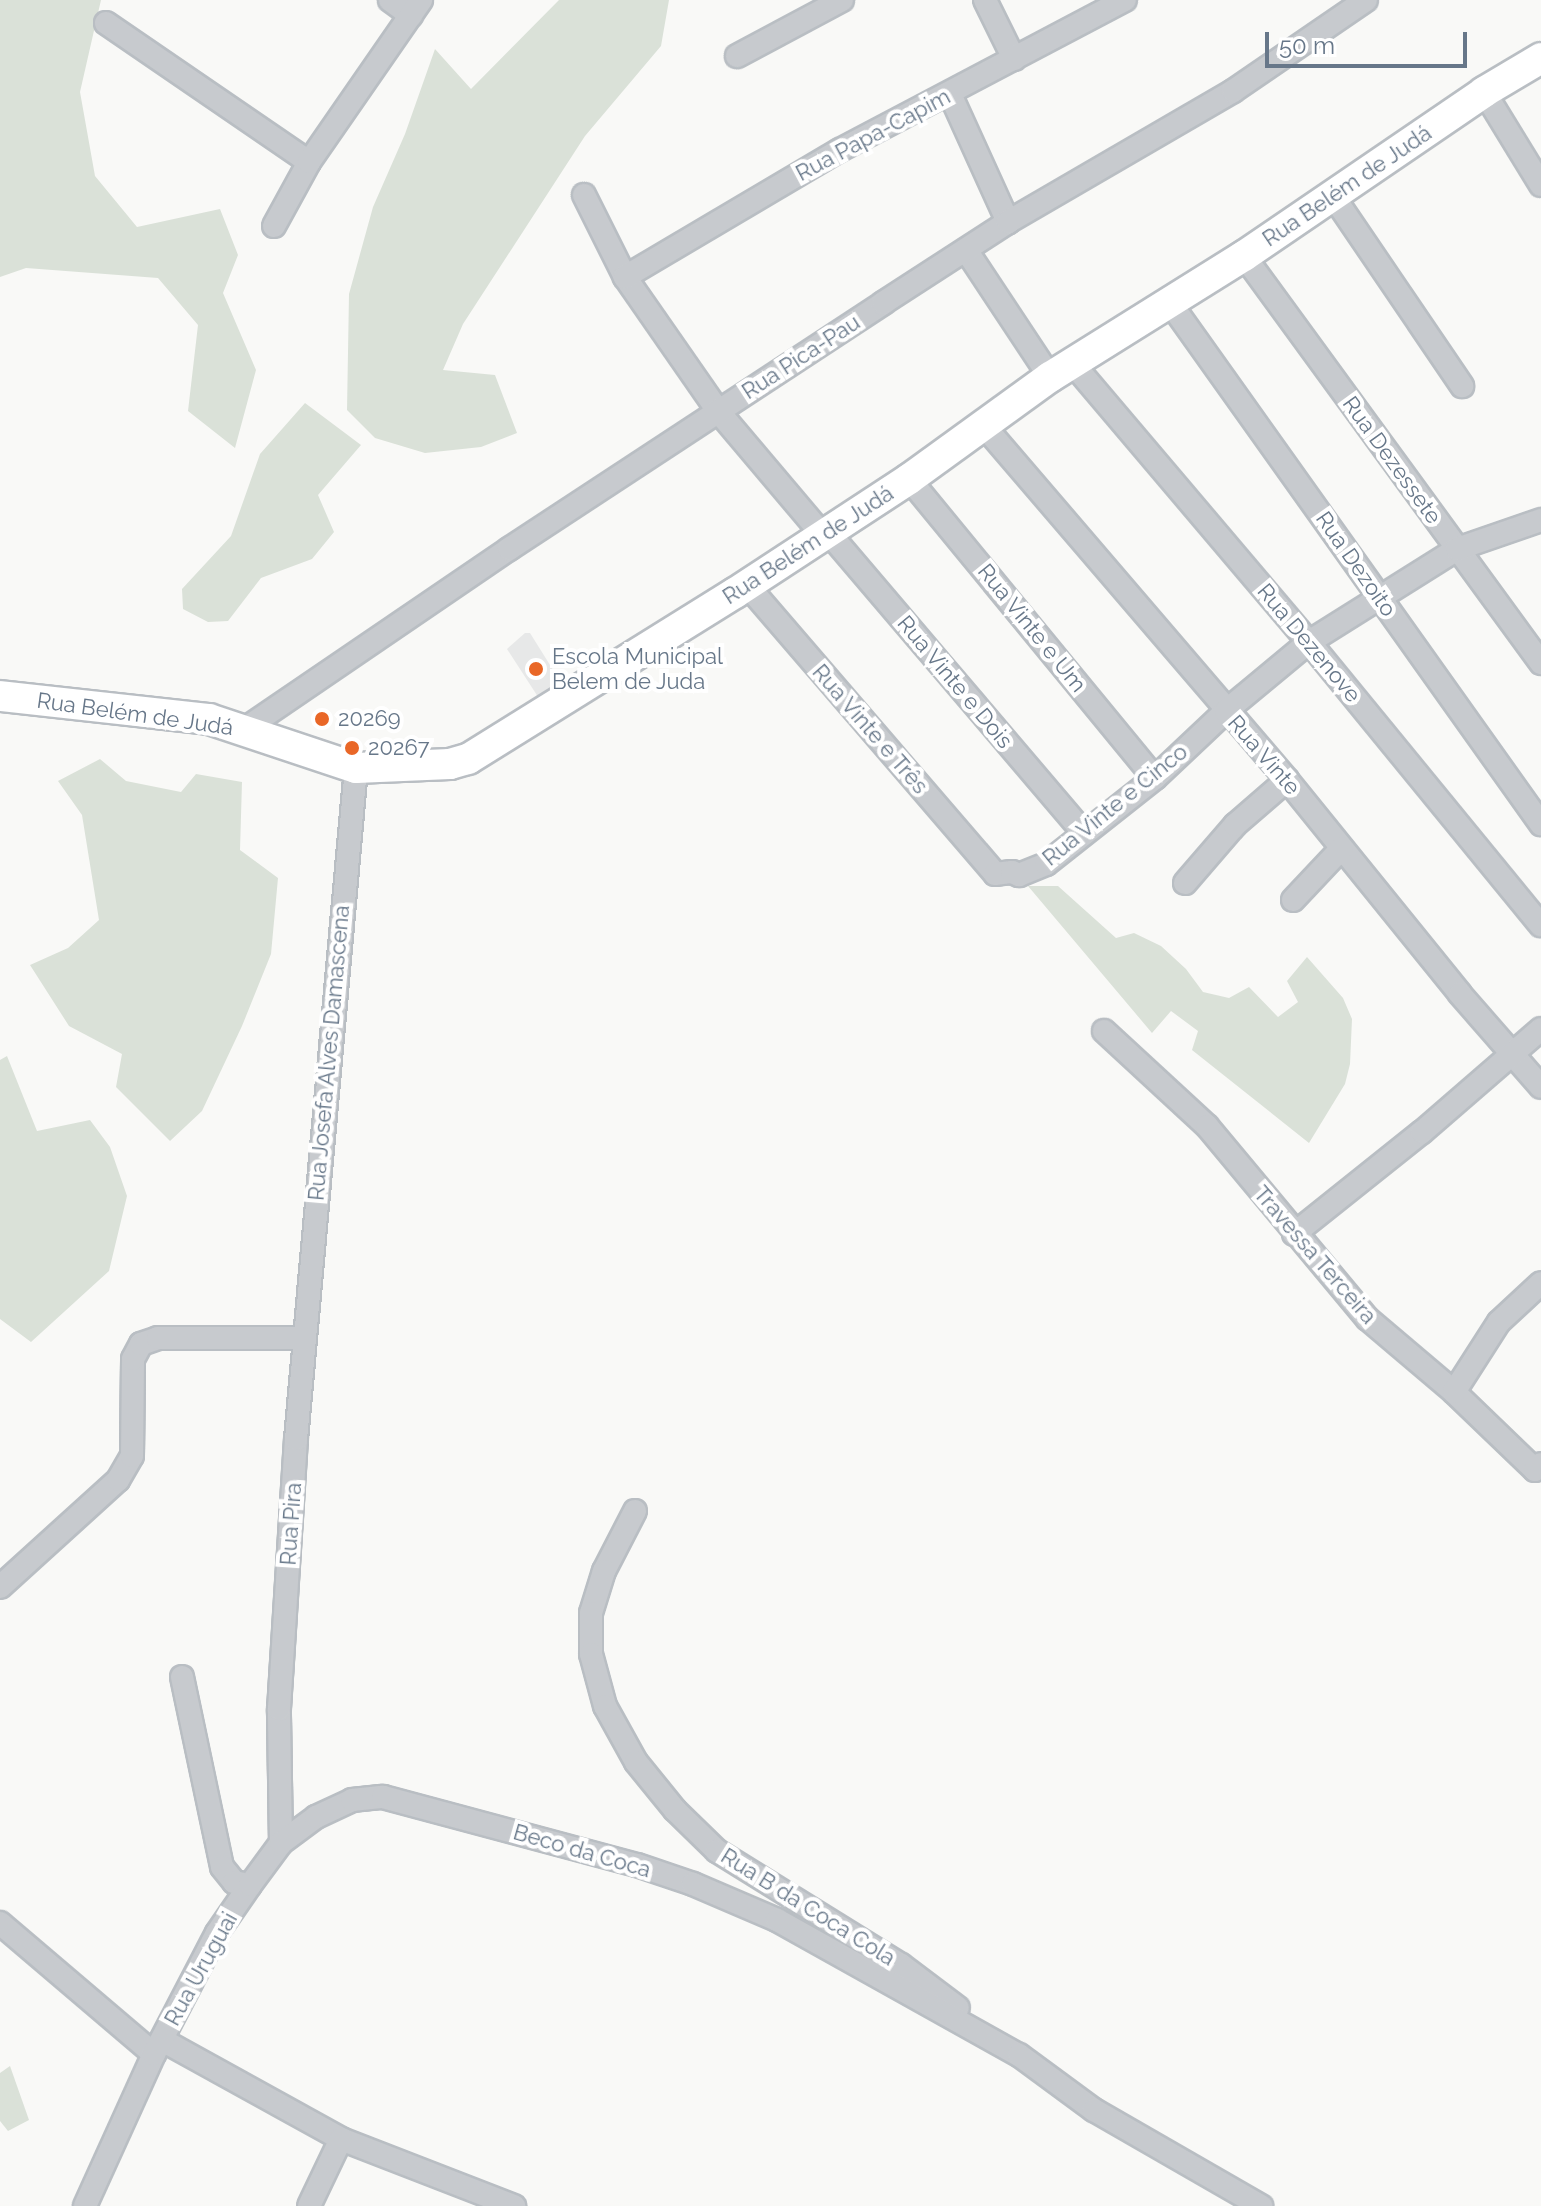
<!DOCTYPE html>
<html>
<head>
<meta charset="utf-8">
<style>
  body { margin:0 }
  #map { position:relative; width:1541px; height:2206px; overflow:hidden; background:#f9f9f7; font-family:Raleway,sans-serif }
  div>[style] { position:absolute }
  .built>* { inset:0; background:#e7e8e8 }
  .green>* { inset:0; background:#dae1d8 }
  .roads { filter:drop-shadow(2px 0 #b9bec3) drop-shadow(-2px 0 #b9bec3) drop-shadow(0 2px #b9bec3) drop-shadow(0 -2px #b9bec3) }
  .street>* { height:22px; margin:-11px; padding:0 11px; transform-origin:11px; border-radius:11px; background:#c7cace }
  .secondary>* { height:30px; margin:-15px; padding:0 15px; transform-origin:15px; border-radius:15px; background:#fff }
  .dots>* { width:22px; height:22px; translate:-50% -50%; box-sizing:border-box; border:4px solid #fff; border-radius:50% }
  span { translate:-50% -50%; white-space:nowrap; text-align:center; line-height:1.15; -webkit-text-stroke:8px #fff; paint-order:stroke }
  .street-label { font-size:22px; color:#677789 }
  .poi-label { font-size:22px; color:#677789 }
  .left { translate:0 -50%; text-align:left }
  .scale { position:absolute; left:1265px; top:32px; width:202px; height:36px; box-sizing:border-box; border:4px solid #677789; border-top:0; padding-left:10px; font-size:24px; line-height:28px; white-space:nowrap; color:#677789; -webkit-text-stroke:6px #fff; paint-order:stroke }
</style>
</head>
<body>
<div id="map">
  <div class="built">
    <i style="clip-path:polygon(525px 633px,530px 633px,565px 689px,542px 703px,507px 649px)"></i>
  </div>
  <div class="green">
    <i style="clip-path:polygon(0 0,101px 0,80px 92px,95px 176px,137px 227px,220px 209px,238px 255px,223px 293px,256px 370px,235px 448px,188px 411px,198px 325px,158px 278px,26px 268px,0 277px)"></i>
    <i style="clip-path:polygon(559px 0,669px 0,661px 46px,585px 136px,463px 324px,443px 370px,495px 375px,517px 433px,481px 447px,425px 453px,375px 438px,347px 410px,349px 294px,373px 207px,405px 134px,435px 49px,471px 89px)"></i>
    <i style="clip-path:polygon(305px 403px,361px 445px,318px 495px,334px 532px,312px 559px,261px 578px,228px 621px,208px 622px,183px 609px,182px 589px,231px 536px,260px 454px)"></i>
    <i style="clip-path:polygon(100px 759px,126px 781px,181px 792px,196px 774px,242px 782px,240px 850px,278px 878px,271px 954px,242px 1026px,202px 1111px,170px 1141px,116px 1087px,122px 1054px,69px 1026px,30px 965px,68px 948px,99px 920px,82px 815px,58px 781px)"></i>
    <i style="clip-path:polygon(1028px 886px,1058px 886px,1116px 938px,1134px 933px,1161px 946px,1186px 969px,1203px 992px,1229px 998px,1249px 987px,1278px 1017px,1298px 1002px,1287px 981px,1307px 957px,1343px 998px,1352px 1019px,1350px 1064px,1345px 1084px,1309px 1143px,1192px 1050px,1198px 1031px,1171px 1011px,1152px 1033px)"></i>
    <i style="clip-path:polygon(7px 1056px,37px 1131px,90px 1120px,110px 1147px,127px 1196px,109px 1271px,31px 1342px,0 1319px,0 1060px)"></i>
    <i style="clip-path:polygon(10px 2066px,29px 2120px,8px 2131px,0 2121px,0 2073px)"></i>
  </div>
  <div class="roads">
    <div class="street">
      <i style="left:390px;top:0;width:26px;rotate:36deg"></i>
      <i style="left:985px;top:0;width:66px;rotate:63.8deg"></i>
      <i style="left:106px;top:23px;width:246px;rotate:34.4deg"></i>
      <i style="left:737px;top:56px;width:119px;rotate:-28.1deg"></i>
      <i style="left:1484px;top:92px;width:109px;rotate:58.5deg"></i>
      <i style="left:950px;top:94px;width:141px;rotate:65.6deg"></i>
      <i style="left:584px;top:195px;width:92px;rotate:63.4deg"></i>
      <i style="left:625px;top:277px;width:163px;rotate:55.2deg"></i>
      <i style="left:718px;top:411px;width:160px;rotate:49.8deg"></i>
      <i style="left:1333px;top:196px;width:230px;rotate:55.8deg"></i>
      <i style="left:274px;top:226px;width:73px;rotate:-61.3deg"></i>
      <i style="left:309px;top:162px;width:197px;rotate:-55.3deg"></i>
      <i style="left:966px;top:250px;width:152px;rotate:56.5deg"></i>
      <i style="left:1244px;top:256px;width:504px;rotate:53.88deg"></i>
      <i style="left:625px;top:277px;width:250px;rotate:-30.6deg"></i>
      <i style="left:840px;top:150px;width:322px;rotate:-27.8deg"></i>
      <i style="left:1170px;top:303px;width:640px;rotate:54.55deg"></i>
      <i style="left:1073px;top:364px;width:365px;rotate:49.7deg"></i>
      <i style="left:1309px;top:642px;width:366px;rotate:50.7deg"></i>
      <i style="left:984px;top:426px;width:466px;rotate:49.4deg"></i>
      <i style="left:1287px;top:780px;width:275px;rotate:51deg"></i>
      <i style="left:1460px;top:994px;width:123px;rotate:48.9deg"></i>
      <i style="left:909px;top:479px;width:387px;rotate:50.6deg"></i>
      <i style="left:827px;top:531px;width:397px;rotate:49.6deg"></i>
      <i style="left:746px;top:584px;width:382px;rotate:49.3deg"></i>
      <i style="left:995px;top:874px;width:17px;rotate:-7deg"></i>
      <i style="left:1012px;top:872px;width:8px;rotate:23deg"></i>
      <i style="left:1019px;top:875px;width:29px;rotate:-22deg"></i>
      <i style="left:1046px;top:864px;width:139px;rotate:-38.3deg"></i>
      <i style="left:1155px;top:778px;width:98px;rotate:-43.3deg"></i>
      <i style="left:1226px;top:711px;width:108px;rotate:-39.7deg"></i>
      <i style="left:1309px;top:642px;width:175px;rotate:-32.1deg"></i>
      <i style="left:1457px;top:549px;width:89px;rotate:-19deg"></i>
      <i style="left:245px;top:729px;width:320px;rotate:-34.3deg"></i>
      <i style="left:509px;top:549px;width:448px;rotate:-33.3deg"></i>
      <i style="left:883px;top:303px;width:149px;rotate:-32.9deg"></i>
      <i style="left:1008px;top:222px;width:260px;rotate:-30.2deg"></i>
      <i style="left:1233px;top:91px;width:161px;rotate:-34.4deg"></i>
      <i style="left:1185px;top:883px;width:77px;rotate:-49.2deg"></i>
      <i style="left:1235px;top:825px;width:69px;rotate:-40.9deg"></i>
      <i style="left:1293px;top:900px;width:71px;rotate:-46.7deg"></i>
      <i style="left:1104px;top:1031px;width:140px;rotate:42.7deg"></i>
      <i style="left:1207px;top:1126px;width:251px;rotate:50.2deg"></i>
      <i style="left:1368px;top:1319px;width:113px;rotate:40.3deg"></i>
      <i style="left:1454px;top:1392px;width:112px;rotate:43.9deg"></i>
      <i style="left:1535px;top:1470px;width:8px;rotate:-45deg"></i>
      <i style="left:1294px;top:1234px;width:164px;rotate:-38.6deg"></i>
      <i style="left:1422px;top:1132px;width:157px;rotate:-40.9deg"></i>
      <i style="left:1454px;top:1392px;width:83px;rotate:-57.3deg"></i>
      <i style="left:1499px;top:1322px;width:57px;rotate:-42.9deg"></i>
      <i style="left:635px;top:1511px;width:68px;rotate:117.3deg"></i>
      <i style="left:604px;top:1571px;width:44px;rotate:107.2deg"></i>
      <i style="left:591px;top:1613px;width:41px;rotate:90deg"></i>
      <i style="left:591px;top:1654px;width:54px;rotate:74.9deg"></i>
      <i style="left:605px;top:1706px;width:64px;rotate:61deg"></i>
      <i style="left:636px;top:1762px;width:62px;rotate:50.9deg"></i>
      <i style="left:675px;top:1810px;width:59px;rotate:44.3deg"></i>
      <i style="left:717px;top:1851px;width:216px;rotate:31.8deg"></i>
      <i style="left:901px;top:1965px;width:71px;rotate:37deg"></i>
      <i style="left:0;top:1587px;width:159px;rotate:-42.2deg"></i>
      <i style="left:118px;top:1480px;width:28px;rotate:-60deg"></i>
      <i style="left:132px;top:1456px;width:97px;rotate:-89.4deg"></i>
      <i style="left:133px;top:1359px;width:17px;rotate:-62deg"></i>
      <i style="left:141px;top:1344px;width:18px;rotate:-19deg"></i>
      <i style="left:158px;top:1338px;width:146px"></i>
      <i style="left:182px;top:1677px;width:194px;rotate:78.1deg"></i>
      <i style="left:222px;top:1867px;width:19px;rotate:51deg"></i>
      <i style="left:234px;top:1882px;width:16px;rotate:11deg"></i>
      <i style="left:281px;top:1843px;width:134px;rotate:-90.9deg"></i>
      <i style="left:279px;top:1709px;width:271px;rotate:-86.4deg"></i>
      <i style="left:296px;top:1439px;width:674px;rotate:-84.89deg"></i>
      <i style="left:0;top:1923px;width:202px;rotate:40.4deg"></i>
      <i style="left:162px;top:2040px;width:205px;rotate:28.9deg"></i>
      <i style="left:341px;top:2139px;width:186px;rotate:21.2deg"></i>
      <i style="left:85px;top:2206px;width:167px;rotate:-65.6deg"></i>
      <i style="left:154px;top:2054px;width:136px;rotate:-62.5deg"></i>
      <i style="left:217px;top:1933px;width:58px;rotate:-55.5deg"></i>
      <i style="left:250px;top:1885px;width:52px;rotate:-53.6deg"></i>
      <i style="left:281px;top:1843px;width:44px;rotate:-36.6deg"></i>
      <i style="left:316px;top:1817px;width:40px;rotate:-25deg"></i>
      <i style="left:352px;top:1800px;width:31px;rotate:-6deg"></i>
      <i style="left:383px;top:1797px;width:263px;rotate:15deg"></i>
      <i style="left:637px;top:1865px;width:59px;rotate:18.7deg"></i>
      <i style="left:693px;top:1884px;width:91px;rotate:23.2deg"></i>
      <i style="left:777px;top:1920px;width:277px;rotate:29.2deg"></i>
      <i style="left:1019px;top:2055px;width:93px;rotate:36.3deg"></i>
      <i style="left:1094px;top:2110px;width:193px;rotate:29.9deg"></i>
      <i style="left:309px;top:2206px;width:74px;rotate:-64.5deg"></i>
    </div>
    <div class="secondary">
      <i style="left:0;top:696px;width:210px;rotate:6.3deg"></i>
      <i style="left:209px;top:719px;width:155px;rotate:18.4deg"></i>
      <i style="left:356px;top:768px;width:94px;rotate:-2.4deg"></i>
      <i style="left:450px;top:764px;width:19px;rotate:-16deg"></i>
      <i style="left:468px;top:759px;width:314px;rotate:-31.9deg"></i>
      <i style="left:735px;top:593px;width:208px;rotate:-33.2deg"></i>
      <i style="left:909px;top:479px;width:174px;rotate:-35.9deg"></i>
      <i style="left:1050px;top:377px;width:229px;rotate:-32deg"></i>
      <i style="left:1244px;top:256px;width:291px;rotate:-34.3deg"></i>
      <i style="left:1484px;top:92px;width:66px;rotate:-30.8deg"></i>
    </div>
  </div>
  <div class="dots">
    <i style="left:536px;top:669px;background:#e96727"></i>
    <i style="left:322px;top:719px;background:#e96727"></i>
    <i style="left:352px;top:748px;background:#e96727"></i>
  </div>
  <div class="street-label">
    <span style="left:873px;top:135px;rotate:-28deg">Rua Papa-Capim</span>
    <span style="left:1347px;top:186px;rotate:-34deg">Rua Belém de Judá</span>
    <span style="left:801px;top:357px;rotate:-33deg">Rua Pica-Pau</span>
    <span style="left:1392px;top:460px;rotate:54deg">Rua Dezessete</span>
    <span style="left:808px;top:545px;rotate:-33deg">Rua Belém de Judá</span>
    <span style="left:1356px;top:564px;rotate:55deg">Rua Dezoito</span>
    <span style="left:1032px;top:628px;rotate:51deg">Rua Vinte e Um</span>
    <span style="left:1309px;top:643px;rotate:50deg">Rua Dezenove</span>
    <span style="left:955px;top:682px;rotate:50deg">Rua Vinte e Dois</span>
    <span style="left:135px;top:714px;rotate:8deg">Rua Belém de Judá</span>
    <span style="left:870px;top:729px;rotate:49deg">Rua Vinte e Três</span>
    <span style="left:1264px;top:755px;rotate:49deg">Rua Vinte</span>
    <span style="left:1115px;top:805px;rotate:-39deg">Rua Vinte e Cinco</span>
    <span style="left:329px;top:1053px;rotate:-85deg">Rua Josefa Alves Damascena</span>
    <span style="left:1315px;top:1255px;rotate:49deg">Travessa Terceira</span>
    <span style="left:291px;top:1524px;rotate:-86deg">Rua Pira</span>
    <span style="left:582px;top:1851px;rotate:16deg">Beco da Coca</span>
    <span style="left:808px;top:1907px;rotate:32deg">Rua B da Coca Cola</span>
    <span style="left:201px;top:1969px;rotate:-61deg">Rua Uruguai</span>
  </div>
  <div class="poi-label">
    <span class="left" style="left:552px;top:669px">Escola Municipal<br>Belem de Juda</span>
    <span class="left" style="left:338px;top:719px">20269</span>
    <span class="left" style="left:368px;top:748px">20267</span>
  </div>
  <div class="scale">50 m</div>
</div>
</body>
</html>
